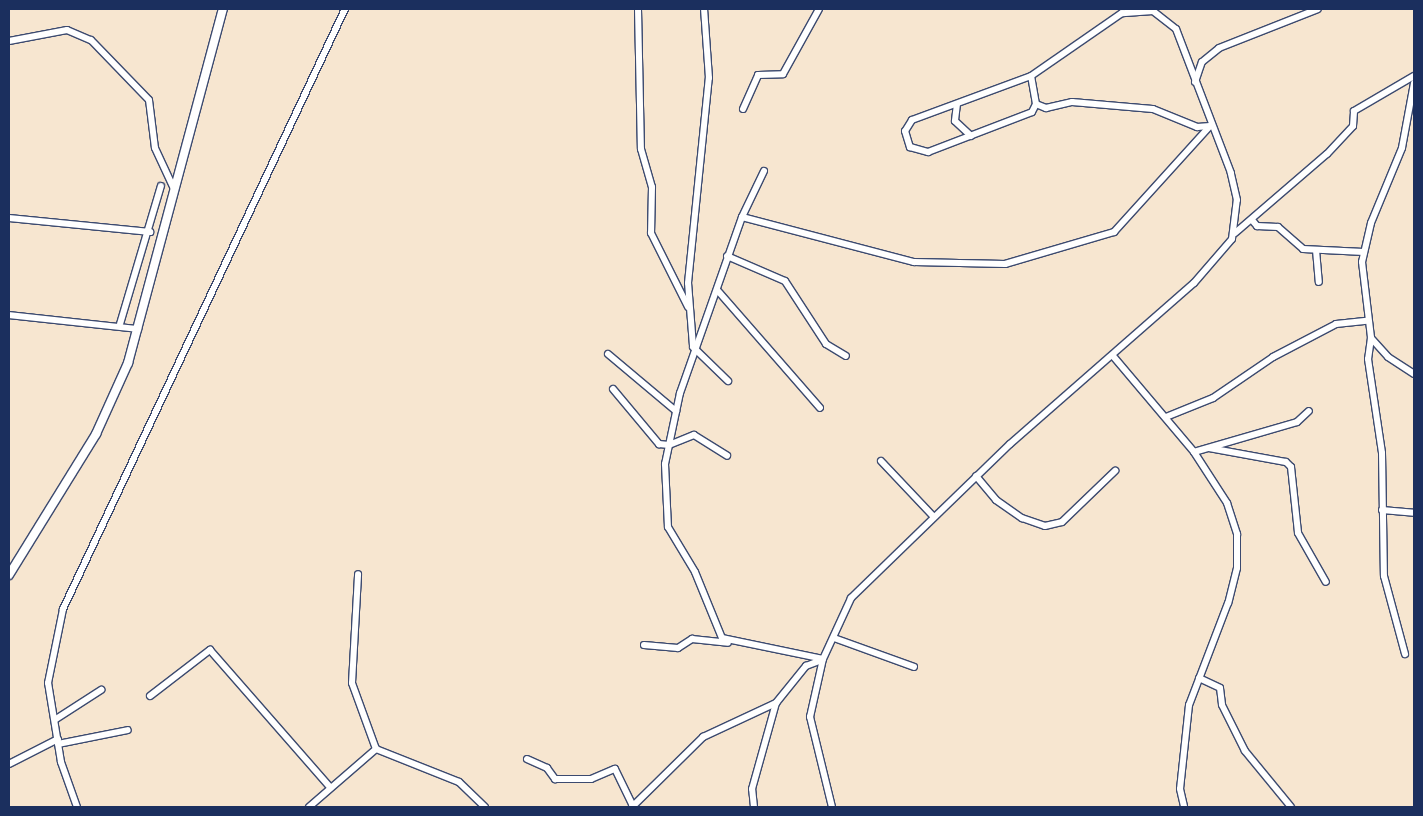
<!DOCTYPE html>
<html>
<head>
<meta charset="utf-8">
<style>
  body { margin:0 }
  #map { position:relative; width:1423px; height:816px; overflow:hidden; background:#f7e6d0; font-family:"Libre Caslon Text",serif }
  div>[style] { position:absolute }
  .roads { filter:drop-shadow(1px 0 #3c4a6f) drop-shadow(-1px 0 #3c4a6f) drop-shadow(0 1px #3c4a6f) drop-shadow(0 -1px #3c4a6f) }
  .minor>* { height:6px; margin:-3px; padding:0 3px; transform-origin:3px; border-radius:3px; background:#fff }
  .tertiary>* { height:8px; margin:-4px; padding:0 4px; transform-origin:4px; border-radius:4px; background:#fff }
  span { translate:-50% -50%; white-space:nowrap; text-align:center; line-height:1.15; -webkit-text-stroke:4px #fbf7ec; paint-order:stroke }
  .frame { position:absolute; inset:0; border:10px solid #1b2f5e; pointer-events:none }
</style>
</head>
<body>
<div id="map">
  <div class="roads">
    <div class="minor">
      <i style="left:638px;top:9px;width:140px;rotate:88.8deg"></i>
      <i style="left:641px;top:149px;width:40px;rotate:74deg"></i>
      <i style="left:652px;top:187px;width:46px;rotate:91.2deg"></i>
      <i style="left:651px;top:233px;width:83px;rotate:63.4deg"></i>
      <i style="left:9px;top:41px;width:59px;rotate:-10.7deg"></i>
      <i style="left:67px;top:30px;width:26px;rotate:23deg"></i>
      <i style="left:91px;top:40px;width:83px;rotate:46deg"></i>
      <i style="left:149px;top:100px;width:48px;rotate:82.9deg"></i>
      <i style="left:155px;top:148px;width:45px;rotate:65.1deg"></i>
      <i style="left:1195px;top:82px;width:21px;rotate:-71deg"></i>
      <i style="left:1202px;top:62px;width:22px;rotate:-39deg"></i>
      <i style="left:1219px;top:48px;width:106px;rotate:-21.5deg"></i>
      <i style="left:1414px;top:83px;width:66px;rotate:100.5deg"></i>
      <i style="left:1402px;top:148px;width:81px;rotate:112.5deg"></i>
      <i style="left:1371px;top:223px;width:40px;rotate:103deg"></i>
      <i style="left:1362px;top:262px;width:77px;rotate:83.2deg"></i>
      <i style="left:1371px;top:338px;width:25px;rotate:48deg"></i>
      <i style="left:1388px;top:357px;width:31px;rotate:33deg"></i>
      <i style="left:957px;top:104px;width:17px;rotate:97deg"></i>
      <i style="left:955px;top:121px;width:22px;rotate:43deg"></i>
      <i style="left:1036px;top:104px;width:11px;rotate:22deg"></i>
      <i style="left:1046px;top:108px;width:27px;rotate:-13deg"></i>
      <i style="left:1072px;top:102px;width:81px;rotate:4.9deg"></i>
      <i style="left:1153px;top:109px;width:48px;rotate:22.2deg"></i>
      <i style="left:1197px;top:127px;width:13px;rotate:-4deg"></i>
      <i style="left:743px;top:109px;width:37px;rotate:-66deg"></i>
      <i style="left:758px;top:75px;width:25px;rotate:-2deg"></i>
      <i style="left:783px;top:74px;width:74px;rotate:-61deg"></i>
      <i style="left:764px;top:171px;width:51px;rotate:115.6deg"></i>
      <i style="left:742px;top:217px;width:178px;rotate:14.7deg"></i>
      <i style="left:914px;top:262px;width:91px;rotate:1.3deg"></i>
      <i style="left:1005px;top:264px;width:114px;rotate:-16.4deg"></i>
      <i style="left:1114px;top:232px;width:143px;rotate:-47.8deg"></i>
      <i style="left:742px;top:217px;width:187px;rotate:109.4deg"></i>
      <i style="left:680px;top:393px;width:73px;rotate:101.9deg"></i>
      <i style="left:665px;top:464px;width:63px;rotate:87.3deg"></i>
      <i style="left:668px;top:527px;width:52px;rotate:59deg"></i>
      <i style="left:695px;top:572px;width:71px;rotate:67.8deg"></i>
      <i style="left:722px;top:638px;width:103px;rotate:11.7deg"></i>
      <i style="left:9px;top:218px;width:142px;rotate:5.7deg"></i>
      <i style="left:1252px;top:220px;width:8px;rotate:50deg"></i>
      <i style="left:1257px;top:226px;width:21px;rotate:3deg"></i>
      <i style="left:1278px;top:227px;width:33px;rotate:41deg"></i>
      <i style="left:1303px;top:249px;width:61px;rotate:2.8deg"></i>
      <i style="left:1235px;top:233px;width:121px;rotate:-40.7deg"></i>
      <i style="left:1327px;top:154px;width:38px;rotate:-47deg"></i>
      <i style="left:1353px;top:126px;width:15px;rotate:-86deg"></i>
      <i style="left:1354px;top:111px;width:69px;rotate:-30.3deg"></i>
      <i style="left:1316px;top:250px;width:32px;rotate:85deg"></i>
      <i style="left:727px;top:256px;width:63px;rotate:23.3deg"></i>
      <i style="left:785px;top:281px;width:75px;rotate:56.9deg"></i>
      <i style="left:826px;top:344px;width:23px;rotate:31deg"></i>
      <i style="left:718px;top:291px;width:155px;rotate:48.9deg"></i>
      <i style="left:9px;top:315px;width:130px;rotate:6.2deg"></i>
      <i style="left:120px;top:324px;width:144px;rotate:-73.5deg"></i>
      <i style="left:1371px;top:338px;width:21px;rotate:98deg"></i>
      <i style="left:1368px;top:359px;width:95px;rotate:81.5deg"></i>
      <i style="left:1382px;top:453px;width:123px;rotate:89.1deg"></i>
      <i style="left:1384px;top:576px;width:81px;rotate:74.9deg"></i>
      <i style="left:693px;top:346px;width:63px;rotate:-94.5deg"></i>
      <i style="left:688px;top:283px;width:206px;rotate:-84.2deg"></i>
      <i style="left:709px;top:78px;width:69px;rotate:-94.1deg"></i>
      <i style="left:693px;top:347px;width:49px;rotate:44.2deg"></i>
      <i style="left:608px;top:354px;width:89px;rotate:40deg"></i>
      <i style="left:1113px;top:356px;width:126px;rotate:49.8deg"></i>
      <i style="left:1194px;top:452px;width:61px;rotate:57.1deg"></i>
      <i style="left:1227px;top:503px;width:33px;rotate:72deg"></i>
      <i style="left:1237px;top:534px;width:34px;rotate:90deg"></i>
      <i style="left:1237px;top:568px;width:36px;rotate:104deg"></i>
      <i style="left:1228px;top:603px;width:109px;rotate:110.9deg"></i>
      <i style="left:1189px;top:705px;width:84px;rotate:96.1deg"></i>
      <i style="left:1180px;top:789px;width:18px;rotate:77deg"></i>
      <i style="left:613px;top:389px;width:72px;rotate:50.1deg"></i>
      <i style="left:659px;top:444px;width:10px;rotate:6deg"></i>
      <i style="left:669px;top:445px;width:27px;rotate:-22deg"></i>
      <i style="left:694px;top:435px;width:39px;rotate:32deg"></i>
      <i style="left:1166px;top:417px;width:51px;rotate:-22deg"></i>
      <i style="left:1213px;top:398px;width:73px;rotate:-34.3deg"></i>
      <i style="left:1273px;top:357px;width:71px;rotate:-27.6deg"></i>
      <i style="left:1336px;top:324px;width:31px;rotate:-6deg"></i>
      <i style="left:1209px;top:448px;width:78px;rotate:10.3deg"></i>
      <i style="left:1286px;top:462px;width:7px;rotate:45deg"></i>
      <i style="left:1291px;top:467px;width:66px;rotate:83.9deg"></i>
      <i style="left:1298px;top:533px;width:56px;rotate:60.3deg"></i>
      <i style="left:1194px;top:452px;width:107px;rotate:-16.2deg"></i>
      <i style="left:1297px;top:422px;width:16px;rotate:-43deg"></i>
      <i style="left:881px;top:461px;width:76px;rotate:46.6deg"></i>
      <i style="left:976px;top:476px;width:31px;rotate:50deg"></i>
      <i style="left:996px;top:500px;width:32px;rotate:35deg"></i>
      <i style="left:1022px;top:518px;width:24px;rotate:19deg"></i>
      <i style="left:1045px;top:526px;width:17px;rotate:-13deg"></i>
      <i style="left:1062px;top:522px;width:74px;rotate:-43.9deg"></i>
      <i style="left:1382px;top:510px;width:32px;rotate:5deg"></i>
      <i style="left:834px;top:638px;width:85px;rotate:19.9deg"></i>
      <i style="left:644px;top:645px;width:34px;rotate:5deg"></i>
      <i style="left:678px;top:648px;width:17px;rotate:-33deg"></i>
      <i style="left:692px;top:639px;width:36px;rotate:6deg"></i>
      <i style="left:1199px;top:678px;width:23px;rotate:25deg"></i>
      <i style="left:1220px;top:688px;width:17px;rotate:83deg"></i>
      <i style="left:1222px;top:705px;width:51px;rotate:63.4deg"></i>
      <i style="left:1245px;top:751px;width:72px;rotate:50.6deg"></i>
      <i style="left:150px;top:696px;width:76px;rotate:-37.5deg"></i>
      <i style="left:210px;top:650px;width:182px;rotate:48.8deg"></i>
      <i style="left:56px;top:719px;width:54px;rotate:-32.8deg"></i>
      <i style="left:58px;top:744px;width:71px;rotate:-11.3deg"></i>
      <i style="left:376px;top:749px;width:89px;rotate:21.7deg"></i>
      <i style="left:459px;top:782px;width:36px;rotate:44deg"></i>
      <i style="left:527px;top:759px;width:22px;rotate:24deg"></i>
      <i style="left:547px;top:768px;width:14px;rotate:54deg"></i>
      <i style="left:555px;top:779px;width:36px"></i>
      <i style="left:591px;top:779px;width:26px;rotate:-23deg"></i>
      <i style="left:615px;top:769px;width:41px;rotate:64.1deg"></i>
      <i style="left:9px;top:764px;width:55px;rotate:-27deg"></i>
      <i style="left:77px;top:807px;width:48px;rotate:-109.6deg"></i>
      <i style="left:61px;top:762px;width:80px;rotate:-99.3deg"></i>
      <i style="left:48px;top:683px;width:76px;rotate:-78.5deg"></i>
      <i style="left:63px;top:609px;width:663px;rotate:-64.83deg"></i>
      <i style="left:309px;top:807px;width:89px;rotate:-40.9deg"></i>
      <i style="left:376px;top:749px;width:70px;rotate:-110deg"></i>
      <i style="left:352px;top:683px;width:109px;rotate:-86.8deg"></i>
      <i style="left:632px;top:807px;width:100px;rotate:-44.6deg"></i>
      <i style="left:703px;top:737px;width:81px;rotate:-25deg"></i>
      <i style="left:776px;top:703px;width:48px;rotate:-51deg"></i>
      <i style="left:806px;top:666px;width:17px;rotate:-21deg"></i>
      <i style="left:754px;top:807px;width:18px;rotate:-96deg"></i>
      <i style="left:752px;top:789px;width:89px;rotate:-74.4deg"></i>
      <i style="left:832px;top:807px;width:93px;rotate:-103.7deg"></i>
      <i style="left:810px;top:717px;width:59px;rotate:-77.4deg"></i>
      <i style="left:823px;top:659px;width:67px;rotate:-65.3deg"></i>
      <i style="left:851px;top:598px;width:221px;rotate:-44.1deg"></i>
      <i style="left:1010px;top:444px;width:244px;rotate:-41.2deg"></i>
      <i style="left:1194px;top:283px;width:58px;rotate:-49.2deg"></i>
      <i style="left:1232px;top:239px;width:39px;rotate:-83deg"></i>
      <i style="left:1237px;top:200px;width:28px;rotate:-103deg"></i>
      <i style="left:1231px;top:173px;width:154px;rotate:-110.9deg"></i>
      <i style="left:1176px;top:29px;width:29px;rotate:-142deg"></i>
      <i style="left:1153px;top:11px;width:31px;rotate:176deg"></i>
      <i style="left:1122px;top:13px;width:111px;rotate:145.3deg"></i>
      <i style="left:1031px;top:76px;width:127px;rotate:159.7deg"></i>
      <i style="left:912px;top:120px;width:13px;rotate:122deg"></i>
      <i style="left:905px;top:131px;width:17px;rotate:73deg"></i>
      <i style="left:910px;top:147px;width:19px;rotate:16deg"></i>
      <i style="left:928px;top:152px;width:111px;rotate:-21deg"></i>
      <i style="left:1032px;top:112px;width:9px;rotate:-63deg"></i>
      <i style="left:1036px;top:104px;width:28px;rotate:-100deg"></i>
    </div>
    <div class="tertiary">
      <i style="left:9px;top:575px;width:166px;rotate:-58.3deg"></i>
      <i style="left:96px;top:434px;width:78px;rotate:-65.7deg"></i>
      <i style="left:128px;top:363px;width:367px;rotate:-75deg"></i>
    </div>
  </div>
  <div class="frame"></div>
</div>
</body>
</html>
